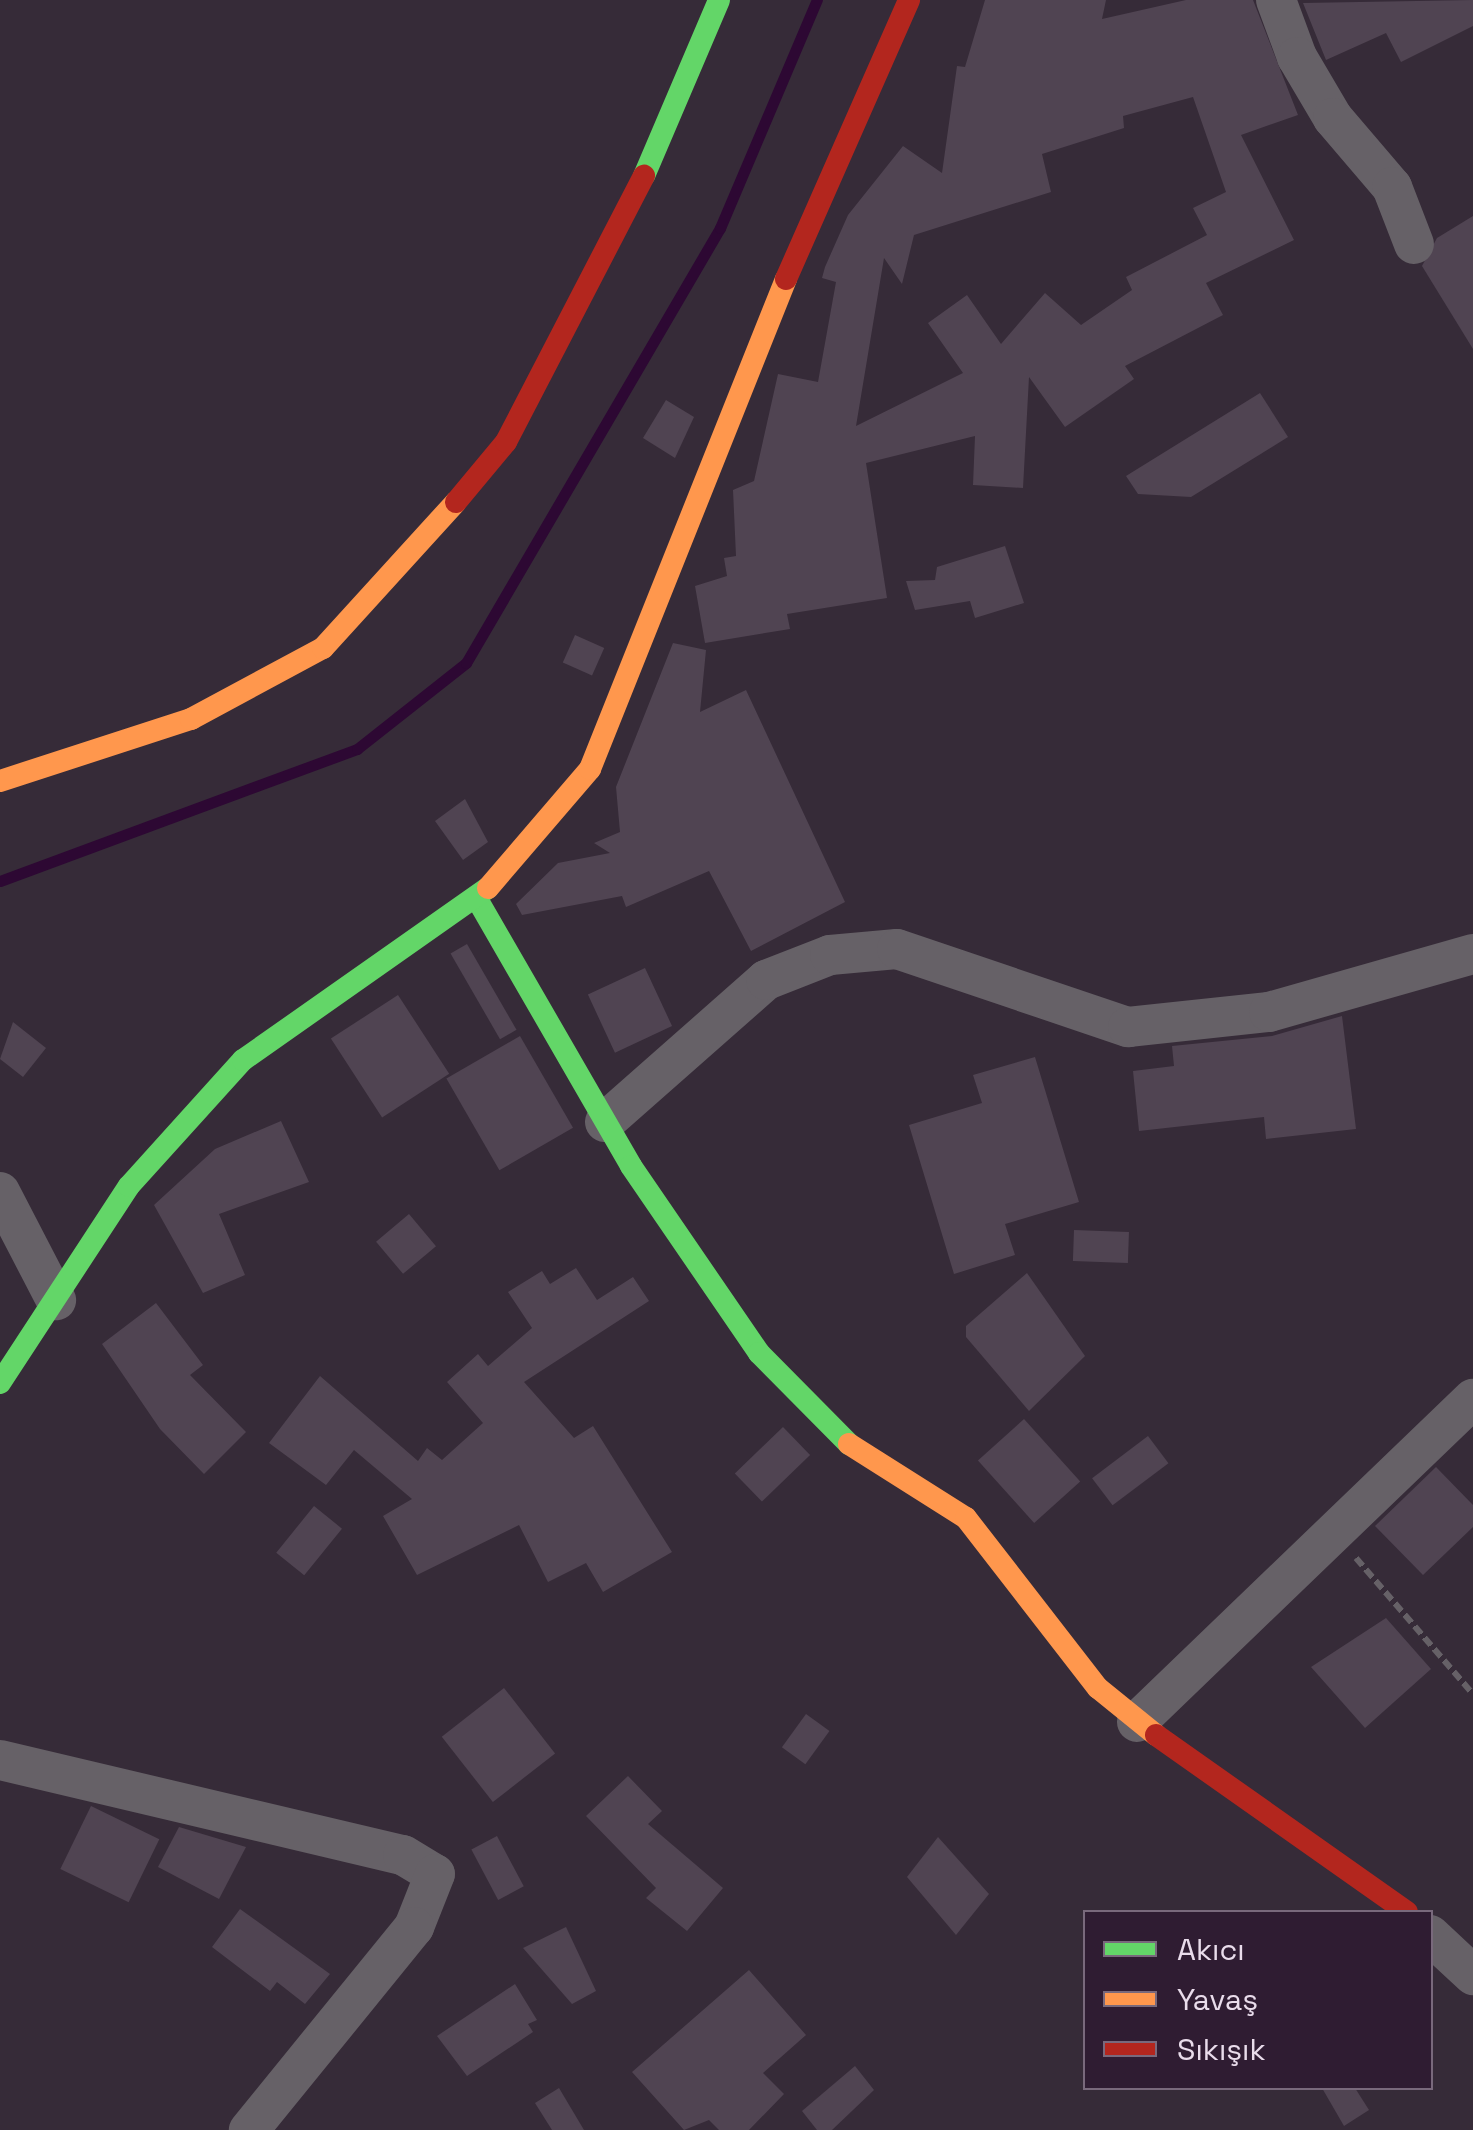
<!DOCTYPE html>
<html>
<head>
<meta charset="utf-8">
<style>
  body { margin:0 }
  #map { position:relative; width:1473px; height:2130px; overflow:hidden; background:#362b38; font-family:"Space Grotesk",sans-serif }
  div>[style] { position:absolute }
  .stream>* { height:11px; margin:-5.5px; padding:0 5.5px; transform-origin:5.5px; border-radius:5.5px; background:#2d0833 }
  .building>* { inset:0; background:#504452; transform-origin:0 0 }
  .path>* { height:6px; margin-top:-3px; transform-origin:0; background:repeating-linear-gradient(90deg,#666167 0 10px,transparent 0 15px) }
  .street>* { height:40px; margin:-20px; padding:0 20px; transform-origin:20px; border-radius:20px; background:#666167 }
  .fast>* { height:22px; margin:-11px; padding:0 11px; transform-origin:11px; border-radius:11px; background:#63d668 }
  .slow>* { height:22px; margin:-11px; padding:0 11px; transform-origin:11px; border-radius:11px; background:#ff974d }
  .jam>* { height:22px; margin:-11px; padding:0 11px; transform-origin:11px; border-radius:11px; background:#b3261e }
  span { translate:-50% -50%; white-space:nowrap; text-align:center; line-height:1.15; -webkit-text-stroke:8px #2f1c32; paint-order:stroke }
  .legend { position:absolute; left:1083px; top:1910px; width:350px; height:180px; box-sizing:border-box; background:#2f1c32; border:2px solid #79697c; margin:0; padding:12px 18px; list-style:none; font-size:30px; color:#e9dceb }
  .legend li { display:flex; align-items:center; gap:20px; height:50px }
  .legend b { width:50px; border:2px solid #79697c }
</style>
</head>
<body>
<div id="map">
  <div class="stream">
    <i style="left:0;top:881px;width:381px;rotate:-20.3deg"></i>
    <i style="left:357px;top:749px;width:139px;rotate:-38.3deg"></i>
    <i style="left:466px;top:663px;width:504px;rotate:-59.72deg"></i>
    <i style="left:720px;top:228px;width:248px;rotate:-67deg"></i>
  </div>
  <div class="building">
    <i style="clip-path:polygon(evenodd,985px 0,1106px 0,1102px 19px,1186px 0,1253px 0,1298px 115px,1241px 135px,1294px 240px,1206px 283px,1223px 315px,1125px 366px,1134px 379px,1065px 427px,1029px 377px,1023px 488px,973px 485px,975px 436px,866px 463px,887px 598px,787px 614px,790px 629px,705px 643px,695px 586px,727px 576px,724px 558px,736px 556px,733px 490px,754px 481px,778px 374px,818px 382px,836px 282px,822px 278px,825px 267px,848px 215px,903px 146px,942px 173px,957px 66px,965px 67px,985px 0,1193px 97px,1226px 192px,1193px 208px,1207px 235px,1126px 277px,1132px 290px,1081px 325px,1045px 293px,1001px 344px,967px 295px,928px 323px,963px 373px,856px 426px,884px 258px,902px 284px,914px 235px,1051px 192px,1042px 154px,1124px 128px,1123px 116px,1193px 97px)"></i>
    <i style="clip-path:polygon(1473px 0,1473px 26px,1401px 62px,1386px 33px,1326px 60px,1303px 3px)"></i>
    <i style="clip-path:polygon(1473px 216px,1473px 349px,1422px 266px,1437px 238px)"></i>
    <i style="clip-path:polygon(1260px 393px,1288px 437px,1191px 497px,1138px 494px,1126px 476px)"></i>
    <i style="clip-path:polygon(666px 400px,694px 417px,675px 458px,643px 438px)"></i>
    <i style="clip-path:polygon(1005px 546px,1024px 603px,975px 618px,970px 601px,915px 610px,906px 581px,935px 580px,937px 567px)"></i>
    <i style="left:575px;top:635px;width:32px;height:30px;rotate:24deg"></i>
    <i style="clip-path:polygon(673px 643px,706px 650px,700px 712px,746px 690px,845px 902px,751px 951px,709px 871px,626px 907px,622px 896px,522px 915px,516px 904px,558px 863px,610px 853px,594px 843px,620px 832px,616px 787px)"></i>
    <i style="clip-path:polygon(465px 799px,488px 842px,463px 860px,435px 821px)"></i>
    <i style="left:467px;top:944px;width:99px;height:19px;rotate:60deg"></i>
    <i style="left:645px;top:968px;width:64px;height:63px;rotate:65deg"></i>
    <i style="left:398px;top:995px;width:94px;height:80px;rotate:57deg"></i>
    <i style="clip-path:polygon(1342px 1016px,1356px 1129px,1266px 1139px,1264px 1117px,1139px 1131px,1133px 1071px,1174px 1066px,1172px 1046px,1272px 1036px)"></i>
    <i style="clip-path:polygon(13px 1022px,46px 1048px,23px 1077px,0 1059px)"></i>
    <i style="left:520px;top:1036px;width:106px;height:85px;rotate:60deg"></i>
    <i style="clip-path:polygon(1035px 1057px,1079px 1202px,1005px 1224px,1015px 1255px,954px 1274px,909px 1125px,982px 1103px,973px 1075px)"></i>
    <i style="clip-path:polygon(281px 1121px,309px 1182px,219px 1214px,245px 1275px,203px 1293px,154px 1205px,215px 1149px)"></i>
    <i style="left:409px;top:1214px;width:42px;height:43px;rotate:50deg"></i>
    <i style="left:1074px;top:1230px;width:55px;height:31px;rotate:2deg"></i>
    <i style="clip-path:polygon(576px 1268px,597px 1300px,633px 1277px,649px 1301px,524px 1382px,574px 1438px,593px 1426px,672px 1552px,603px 1592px,586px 1563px,548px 1582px,519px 1525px,417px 1575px,383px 1516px,412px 1499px,354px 1450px,326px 1485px,269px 1443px,320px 1376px,418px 1461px,427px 1448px,442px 1460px,483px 1423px,447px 1382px,478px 1354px,488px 1366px,532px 1328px,508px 1292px,542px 1271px,550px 1284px)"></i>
    <i style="clip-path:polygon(1027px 1273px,1085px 1356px,1029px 1411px,966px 1337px,966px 1326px)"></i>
    <i style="clip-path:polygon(156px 1303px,203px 1365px,190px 1375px,246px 1432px,204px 1474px,160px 1429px,102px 1344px)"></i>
    <i style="left:1024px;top:1419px;width:84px;height:62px;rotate:48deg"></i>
    <i style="left:783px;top:1427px;width:39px;height:67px;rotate:46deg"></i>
    <i style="left:1148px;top:1436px;width:34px;height:70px;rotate:53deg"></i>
    <i style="clip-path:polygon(1436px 1467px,1473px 1505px,1473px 1527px,1423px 1575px,1375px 1526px)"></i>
    <i style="left:314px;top:1506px;width:36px;height:60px;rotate:39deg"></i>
    <i style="clip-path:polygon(1386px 1618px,1431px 1669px,1365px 1728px,1311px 1667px)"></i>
    <i style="left:504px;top:1688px;width:83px;height:79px;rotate:52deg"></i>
    <i style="left:806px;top:1714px;width:29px;height:41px;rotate:36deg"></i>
    <i style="clip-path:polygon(628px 1776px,662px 1811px,648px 1824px,723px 1888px,687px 1931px,646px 1898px,656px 1888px,586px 1816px)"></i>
    <i style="left:91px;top:1806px;width:76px;height:70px;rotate:26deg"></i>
    <i style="clip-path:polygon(179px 1827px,246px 1847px,219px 1899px,158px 1867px)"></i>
    <i style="left:497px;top:1836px;width:57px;height:29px;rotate:62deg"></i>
    <i style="clip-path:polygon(938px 1837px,989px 1894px,956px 1935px,907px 1877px)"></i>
    <i style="clip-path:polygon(240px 1909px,330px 1974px,305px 2004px,277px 1982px,270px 1991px,212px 1947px)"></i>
    <i style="clip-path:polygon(566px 1927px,596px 1991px,572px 2004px,523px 1948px)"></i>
    <i style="clip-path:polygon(749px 1970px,806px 2035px,763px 2073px,784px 2094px,749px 2130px,719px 2130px,709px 2120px,684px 2130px,632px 2072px)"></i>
    <i style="clip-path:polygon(515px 1984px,537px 2020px,528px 2024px,533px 2032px,467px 2076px,437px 2036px)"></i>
    <i style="clip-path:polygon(855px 2066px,874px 2090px,832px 2130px,817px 2130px,802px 2111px)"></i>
    <i style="clip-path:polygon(559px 2088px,584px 2130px,552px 2130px,535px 2103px)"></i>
    <i style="clip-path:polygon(1322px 2088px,1355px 2088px,1369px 2110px,1344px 2126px)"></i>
  </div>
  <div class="path">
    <i style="left:1356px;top:1558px;width:179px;rotate:49.3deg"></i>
  </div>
  <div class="street">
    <i style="left:1276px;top:0;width:61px;rotate:69.8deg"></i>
    <i style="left:1297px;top:57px;width:71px;rotate:59.5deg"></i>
    <i style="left:1333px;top:118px;width:91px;rotate:49.5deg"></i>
    <i style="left:1392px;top:187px;width:61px;rotate:68.9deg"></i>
    <i style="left:605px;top:1122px;width:215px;rotate:-41.4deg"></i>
    <i style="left:766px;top:980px;width:69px;rotate:-21.3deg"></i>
    <i style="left:830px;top:955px;width:67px;rotate:-5.1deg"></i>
    <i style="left:897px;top:949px;width:244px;rotate:18.7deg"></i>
    <i style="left:1128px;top:1027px;width:142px;rotate:-6.1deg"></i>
    <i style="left:1269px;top:1012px;width:212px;rotate:-15.9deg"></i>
    <i style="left:0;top:1192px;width:122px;rotate:62.6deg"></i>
    <i style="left:1137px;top:1722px;width:466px;rotate:-43.9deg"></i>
    <i style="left:0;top:1760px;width:414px;rotate:13.3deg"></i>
    <i style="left:403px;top:1855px;width:37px;rotate:31deg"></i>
    <i style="left:435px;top:1874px;width:57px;rotate:111.6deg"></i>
    <i style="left:414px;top:1927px;width:262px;rotate:129.1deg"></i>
    <i style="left:1430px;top:1935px;width:59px;rotate:42.9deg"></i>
  </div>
  <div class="fast">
    <i style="left:644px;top:176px;width:191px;rotate:-66.9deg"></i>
    <i style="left:477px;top:899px;width:308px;rotate:60deg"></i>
    <i style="left:631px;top:1166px;width:227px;rotate:55.6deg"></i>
    <i style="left:759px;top:1353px;width:128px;rotate:45.3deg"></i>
    <i style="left:0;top:1383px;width:235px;rotate:-56.8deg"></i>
    <i style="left:129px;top:1186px;width:170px;rotate:-47.9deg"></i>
    <i style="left:243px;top:1060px;width:299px;rotate:-35.1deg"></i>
  </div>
  <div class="slow">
    <i style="left:0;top:781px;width:201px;rotate:-18deg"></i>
    <i style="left:191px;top:719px;width:150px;rotate:-28.3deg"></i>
    <i style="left:323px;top:648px;width:197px;rotate:-47.7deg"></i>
    <i style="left:488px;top:888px;width:157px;rotate:-49.4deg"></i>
    <i style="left:590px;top:769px;width:528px;rotate:-68.2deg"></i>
    <i style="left:849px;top:1444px;width:138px;rotate:32.3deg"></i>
    <i style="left:966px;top:1518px;width:215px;rotate:52.2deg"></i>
    <i style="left:1098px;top:1688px;width:75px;rotate:39deg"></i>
  </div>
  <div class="jam">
    <i style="left:786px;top:279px;width:305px;rotate:-66.2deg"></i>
    <i style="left:456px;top:502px;width:78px;rotate:-50.2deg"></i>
    <i style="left:506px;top:442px;width:300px;rotate:-62.6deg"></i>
    <i style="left:1156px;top:1735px;width:307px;rotate:35.2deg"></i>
  </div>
  <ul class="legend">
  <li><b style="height:12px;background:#63d668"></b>Akıcı</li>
  <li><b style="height:12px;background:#ff974d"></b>Yavaş</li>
  <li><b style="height:12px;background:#b3261e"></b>Sıkışık</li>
  </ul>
</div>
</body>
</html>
